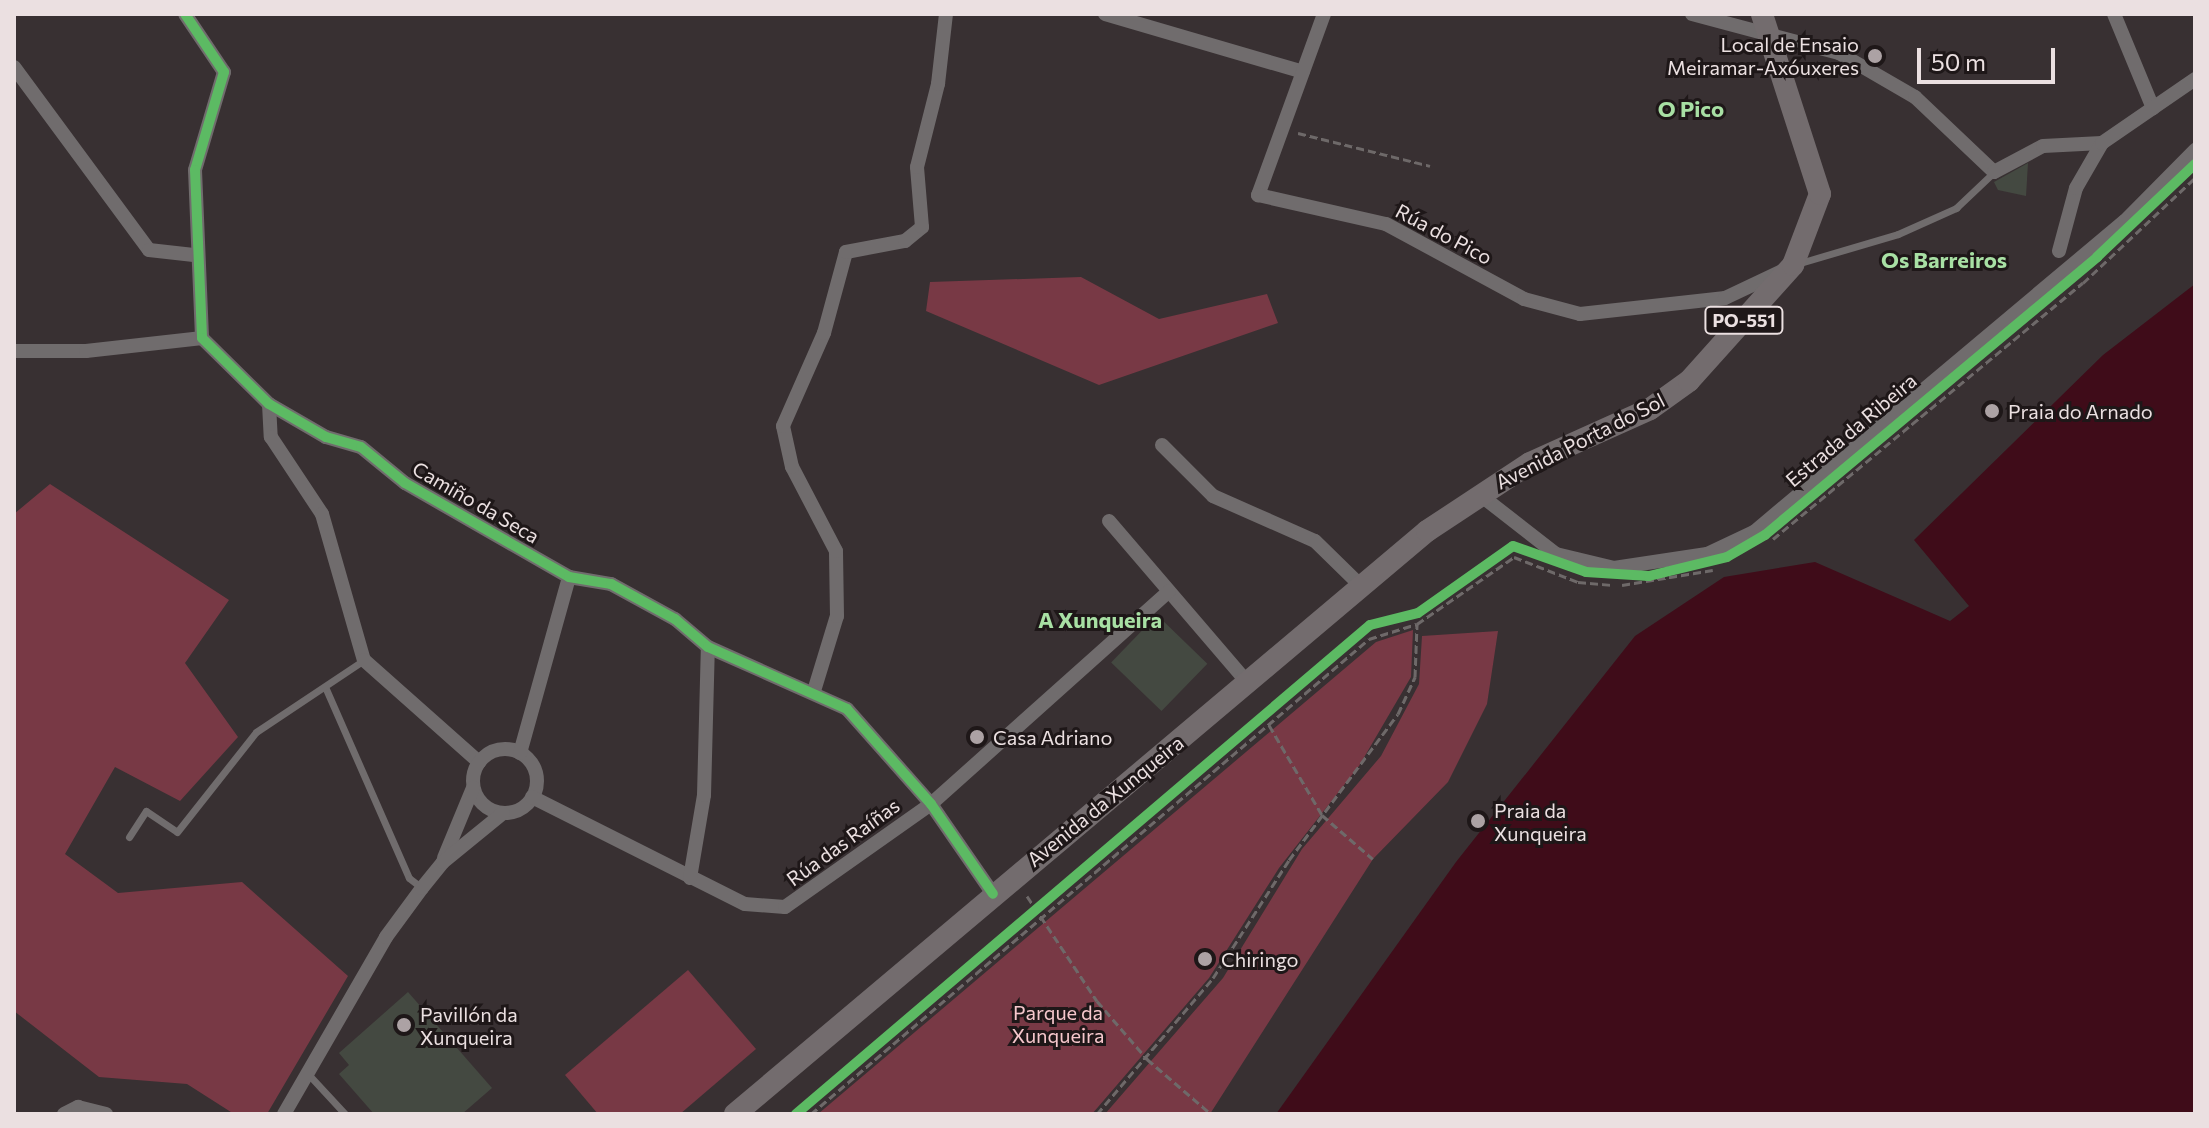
<!DOCTYPE html>
<html>
<head>
<meta charset="utf-8">
<style>
  body { margin:0 }
  #map { position:relative; width:2209px; height:1128px; overflow:hidden; background:#383032; font-family:Commissioner,sans-serif }
  div>[style] { position:absolute }
  .green>* { inset:0; background:#783945 }
  .water>* { inset:0; background:#3f0c19 }
  .building>* { inset:0; background:#444941; transform-origin:0 0 }
  .path>* { height:3px; margin-top:-1.5px; transform-origin:0; background:repeating-linear-gradient(90deg,#6e6969 0 8px,transparent 0 12px) }
  .service>* { height:7px; margin:-3.5px; padding:0 3.5px; transform-origin:3.5px; border-radius:3.5px; background:#706c6d }
  .minor>* { height:14px; margin:-7px; padding:0 7px; transform-origin:7px; border-radius:7px; background:#706c6d }
  .minor>.ring { margin:-7px; padding:0; box-sizing:content-box; background:none; border:14px solid #706c6d; border-radius:50% }
  .primary>* { height:22px; margin:-11px; padding:0 11px; transform-origin:11px; border-radius:11px; background:#736c6e }
  .cycleway>* { height:10px; margin:-5px; padding:0 5px; transform-origin:5px; border-radius:5px; background:#5cba63 }
  .dots>* { width:22px; height:22px; translate:-50% -50%; box-sizing:border-box; border:4px solid #1e1718; border-radius:50% }
  span { translate:-50% -50%; white-space:nowrap; text-align:center; line-height:1.15; -webkit-text-stroke:6px #1e1718; paint-order:stroke }
  .shield-label span { padding:2px 6px; background:#1e1718; border:2px solid; border-radius:6px; -webkit-text-stroke-width:0 }
  .shield-label { font-size:18px; color:#ebe0e1; font-weight:700 }
  .poi-label { font-size:20px; color:#ebe0e1 }
  .right { translate:-100% -50%; text-align:right }
  .left { translate:0 -50%; text-align:left }
  .street-label { font-size:20px; color:#ebe0e1 }
  .park-label { font-size:20px; color:#f6c7cc }
  .neighbourhood-label { font-size:22px; color:#a8e0a4; font-weight:700 }
  .frame { position:absolute; inset:0; border:16px solid #ebe0e1; pointer-events:none }
  .scale { position:absolute; left:1917px; top:48px; width:138px; height:36px; box-sizing:border-box; border:4px solid #ebe0e1; border-top:0; padding-left:10px; font-size:24px; line-height:28px; white-space:nowrap; color:#ebe0e1; -webkit-text-stroke:6px #1e1718; paint-order:stroke }
</style>
</head>
<body>
<div id="map">
  <div class="green">
    <i style="clip-path:polygon(1081px 277px,1159px 319px,1267px 294px,1278px 323px,1099px 385px,926px 311px,930px 282px)"></i>
    <i style="clip-path:polygon(50px 484px,229px 600px,185px 663px,238px 737px,180px 801px,115px 767px,65px 854px,118px 893px,242px 882px,348px 976px,267px 1114px,234px 1114px,187px 1084px,99px 1077px,14px 1011px,14px 514px)"></i>
    <i style="clip-path:polygon(1413px 630px,1411px 677px,1359px 766px,1279px 868px,1209px 978px,1092px 1114px,818px 1114px,1376px 642px)"></i>
    <i style="clip-path:polygon(1498px 631px,1487px 704px,1448px 782px,1373px 859px,1210px 1114px,1105px 1114px,1223px 978px,1302px 849px,1381px 756px,1419px 684px,1422px 636px)"></i>
    <i style="clip-path:polygon(688px 970px,756px 1049px,680px 1114px,598px 1114px,565px 1075px)"></i>
  </div>
  <div class="water">
    <i style="clip-path:polygon(2195px 284px,2195px 1114px,1276px 1114px,1456px 862px,1635px 636px,1724px 577px,1815px 562px,1950px 621px,1969px 606px,1914px 540px,2103px 355px)"></i>
  </div>
  <div class="building">
    <i style="clip-path:polygon(2028px 163px,2026px 196px,1998px 190px,1994px 182px)"></i>
    <i style="left:1157px;top:615px;width:70px;height:66px;rotate:44deg"></i>
    <i style="clip-path:polygon(408px 992px,492px 1088px,462px 1114px,374px 1114px,339px 1074px,349px 1065px,339px 1053px)"></i>
  </div>
  <div class="path">
    <i style="left:1298px;top:133px;width:136px;rotate:14deg"></i>
    <i style="left:1773px;top:539px;width:402px;rotate:-39.6deg"></i>
    <i style="left:2083px;top:283px;width:154px;rotate:-43.2deg"></i>
    <i style="left:1622px;top:585px;width:92px;rotate:-9.4deg"></i>
    <i style="left:1269px;top:725px;width:104px;rotate:59.5deg"></i>
    <i style="left:1322px;top:815px;width:67px;rotate:40.8deg"></i>
    <i style="left:1027px;top:896px;width:126px;rotate:56.3deg"></i>
    <i style="left:1097px;top:1001px;width:77px;rotate:49.2deg"></i>
    <i style="left:1147px;top:1059px;width:83px;rotate:40.6deg"></i>
    <i style="left:811px;top:1114px;width:733px;rotate:-40.41deg"></i>
    <i style="left:1369px;top:639px;width:50px;rotate:-17.4deg"></i>
    <i style="left:1417px;top:624px;width:118px;rotate:-34.6deg"></i>
    <i style="left:1514px;top:557px;width:69px;rotate:21.3deg"></i>
    <i style="left:1578px;top:582px;width:33px;rotate:5deg"></i>
    <i style="left:1097px;top:1114px;width:179px;rotate:-49.5deg"></i>
    <i style="left:1213px;top:978px;width:140px;rotate:-57.2deg"></i>
    <i style="left:1289px;top:860px;width:182px;rotate:-53.3deg"></i>
    <i style="left:1398px;top:714px;width:41px;rotate:-65.3deg"></i>
    <i style="left:1415px;top:677px;width:53px;rotate:-87.8deg"></i>
  </div>
  <div class="service">
    <i style="left:1800px;top:263px;width:102px;rotate:-16.5deg"></i>
    <i style="left:1898px;top:234px;width:64px;rotate:-24.1deg"></i>
    <i style="left:1956px;top:208px;width:52px;rotate:-43.5deg"></i>
    <i style="left:326px;top:689px;width:206px;rotate:66.3deg"></i>
    <i style="left:409px;top:878px;width:16px;rotate:38deg"></i>
    <i style="left:129px;top:837px;width:31px;rotate:-57deg"></i>
    <i style="left:146px;top:811px;width:37px;rotate:34deg"></i>
    <i style="left:177px;top:832px;width:127px;rotate:-51.7deg"></i>
    <i style="left:256px;top:732px;width:130px;rotate:-33.7deg"></i>
    <i style="left:309px;top:1075px;width:53px;rotate:47.3deg"></i>
  </div>
  <div class="minor">
    <i style="left:185px;top:14px;width:70px;rotate:56.1deg"></i>
    <i style="left:224px;top:72px;width:102px;rotate:106.5deg"></i>
    <i style="left:195px;top:170px;width:168px;rotate:87.6deg"></i>
    <i style="left:202px;top:338px;width:94px;rotate:44.6deg"></i>
    <i style="left:269px;top:404px;width:66px;rotate:30.1deg"></i>
    <i style="left:326px;top:437px;width:36px;rotate:16deg"></i>
    <i style="left:361px;top:447px;width:57px;rotate:39.3deg"></i>
    <i style="left:405px;top:483px;width:189px;rotate:29.8deg"></i>
    <i style="left:569px;top:577px;width:43px;rotate:9.5deg"></i>
    <i style="left:611px;top:584px;width:73px;rotate:28.7deg"></i>
    <i style="left:675px;top:619px;width:43px;rotate:40.3deg"></i>
    <i style="left:708px;top:647px;width:152px;rotate:24deg"></i>
    <i style="left:847px;top:709px;width:127px;rotate:48.5deg"></i>
    <i style="left:931px;top:804px;width:109px;rotate:55.4deg"></i>
    <i style="left:1105px;top:14px;width:206px;rotate:16.3deg"></i>
    <i style="left:1324px;top:14px;width:193px;rotate:110deg"></i>
    <i style="left:1258px;top:195px;width:131px;rotate:12.8deg"></i>
    <i style="left:1386px;top:224px;width:157px;rotate:28.5deg"></i>
    <i style="left:1524px;top:299px;width:58px;rotate:15deg"></i>
    <i style="left:1580px;top:314px;width:146px;rotate:-6.3deg"></i>
    <i style="left:1725px;top:298px;width:63px;rotate:-25.3deg"></i>
    <i style="left:1692px;top:14px;width:152px;rotate:14.9deg"></i>
    <i style="left:1839px;top:53px;width:88px;rotate:30.1deg"></i>
    <i style="left:1915px;top:97px;width:109px;rotate:43.5deg"></i>
    <i style="left:1994px;top:172px;width:55px;rotate:-28deg"></i>
    <i style="left:2043px;top:146px;width:59px;rotate:-2.9deg"></i>
    <i style="left:2114px;top:14px;width:102px;rotate:67.5deg"></i>
    <i style="left:14px;top:67px;width:227px;rotate:53.6deg"></i>
    <i style="left:149px;top:250px;width:45px;rotate:6.3deg"></i>
    <i style="left:2059px;top:251px;width:65px;rotate:-74.9deg"></i>
    <i style="left:2076px;top:188px;width:52px;rotate:-60deg"></i>
    <i style="left:2102px;top:143px;width:113px;rotate:-34.5deg"></i>
    <i style="left:14px;top:351px;width:72px"></i>
    <i style="left:86px;top:351px;width:117px;rotate:-6.4deg"></i>
    <i style="left:269px;top:404px;width:33px;rotate:87deg"></i>
    <i style="left:271px;top:437px;width:92px;rotate:56.5deg"></i>
    <i style="left:322px;top:514px;width:152px;rotate:74deg"></i>
    <i style="left:364px;top:660px;width:154px;rotate:41.6deg"></i>
    <i style="left:1162px;top:445px;width:72px;rotate:45deg"></i>
    <i style="left:1213px;top:496px;width:111px;rotate:23.8deg"></i>
    <i style="left:1315px;top:541px;width:63px;rotate:44.4deg"></i>
    <i style="left:1479px;top:494px;width:98px;rotate:37.9deg"></i>
    <i style="left:1556px;top:554px;width:60px;rotate:13.6deg"></i>
    <i style="left:1614px;top:568px;width:94px;rotate:-8.6deg"></i>
    <i style="left:1707px;top:554px;width:52px;rotate:-25.1deg"></i>
    <i style="left:1754px;top:532px;width:484px;rotate:-40deg"></i>
    <i style="left:2125px;top:221px;width:100px;rotate:-45.4deg"></i>
    <i style="left:1109px;top:521px;width:213px;rotate:49.4deg"></i>
    <i style="left:814px;top:691px;width:78px;rotate:-73deg"></i>
    <i style="left:837px;top:616px;width:65px;rotate:-90.9deg"></i>
    <i style="left:836px;top:551px;width:95px;rotate:-117.6deg"></i>
    <i style="left:792px;top:467px;width:42px;rotate:-102.4deg"></i>
    <i style="left:783px;top:426px;width:102px;rotate:-66.2deg"></i>
    <i style="left:824px;top:333px;width:84px;rotate:-74.8deg"></i>
    <i style="left:846px;top:252px;width:60px;rotate:-10.6deg"></i>
    <i style="left:905px;top:241px;width:22px;rotate:-39deg"></i>
    <i style="left:922px;top:227px;width:60px;rotate:-94.8deg"></i>
    <i style="left:917px;top:167px;width:86px;rotate:-75.8deg"></i>
    <i style="left:938px;top:84px;width:70px;rotate:-83.5deg"></i>
    <i class="ring" style="left:473px;top:749px;width:50px;height:50px"></i>
    <i style="left:520px;top:753px;width:183px;rotate:-74.4deg"></i>
    <i style="left:532px;top:797px;width:238px;rotate:26.7deg"></i>
    <i style="left:745px;top:904px;width:40px;rotate:4.3deg"></i>
    <i style="left:785px;top:907px;width:179px;rotate:-35.2deg"></i>
    <i style="left:931px;top:804px;width:319px;rotate:-41.8deg"></i>
    <i style="left:444px;top:858px;width:76px;rotate:-67.5deg"></i>
    <i style="left:690px;top:878px;width:84px;rotate:-80.4deg"></i>
    <i style="left:704px;top:795px;width:148px;rotate:-88.5deg"></i>
    <i style="left:64px;top:1114px;width:16px;rotate:-27deg"></i>
    <i style="left:78px;top:1107px;width:29px;rotate:14deg"></i>
    <i style="left:284px;top:1114px;width:204px;rotate:-60deg"></i>
    <i style="left:386px;top:937px;width:61px;rotate:-53.7deg"></i>
    <i style="left:422px;top:888px;width:33px;rotate:-51deg"></i>
    <i style="left:443px;top:862px;width:77px;rotate:-39.2deg"></i>
  </div>
  <div class="primary">
    <i style="left:735px;top:1114px;width:905px;rotate:-40.11deg"></i>
    <i style="left:1427px;top:531px;width:123px;rotate:-33.4deg"></i>
    <i style="left:1530px;top:463px;width:132px;rotate:-24.2deg"></i>
    <i style="left:1650px;top:409px;width:48px;rotate:-35.7deg"></i>
    <i style="left:1689px;top:381px;width:156px;rotate:-48.1deg"></i>
    <i style="left:1793px;top:265px;width:76px;rotate:-69.2deg"></i>
    <i style="left:1820px;top:194px;width:189px;rotate:-107.9deg"></i>
  </div>
  <div class="cycleway">
    <i style="left:185px;top:14px;width:70px;rotate:56.1deg"></i>
    <i style="left:224px;top:72px;width:102px;rotate:106.5deg"></i>
    <i style="left:195px;top:170px;width:168px;rotate:87.6deg"></i>
    <i style="left:202px;top:338px;width:94px;rotate:44.6deg"></i>
    <i style="left:269px;top:404px;width:66px;rotate:30.1deg"></i>
    <i style="left:326px;top:437px;width:36px;rotate:16deg"></i>
    <i style="left:361px;top:447px;width:57px;rotate:39.3deg"></i>
    <i style="left:405px;top:483px;width:189px;rotate:29.8deg"></i>
    <i style="left:569px;top:577px;width:43px;rotate:9.5deg"></i>
    <i style="left:611px;top:584px;width:73px;rotate:28.7deg"></i>
    <i style="left:675px;top:619px;width:43px;rotate:40.3deg"></i>
    <i style="left:708px;top:647px;width:152px;rotate:24deg"></i>
    <i style="left:847px;top:709px;width:127px;rotate:48.5deg"></i>
    <i style="left:931px;top:804px;width:109px;rotate:55.4deg"></i>
    <i style="left:796px;top:1114px;width:754px;rotate:-40.43deg"></i>
    <i style="left:1370px;top:625px;width:49px;rotate:-14deg"></i>
    <i style="left:1418px;top:613px;width:116px;rotate:-35.2deg"></i>
    <i style="left:1513px;top:546px;width:77px;rotate:19.6deg"></i>
    <i style="left:1586px;top:572px;width:63px;rotate:3.6deg"></i>
    <i style="left:1649px;top:576px;width:80px;rotate:-13.7deg"></i>
    <i style="left:1727px;top:557px;width:44px;rotate:-30.1deg"></i>
    <i style="left:1765px;top:535px;width:433px;rotate:-39.9deg"></i>
    <i style="left:2097px;top:257px;width:135px;rotate:-43.5deg"></i>
  </div>
  <div class="dots">
    <i style="left:1875px;top:56px;background:#aca2a4"></i>
    <i style="left:1992px;top:411px;background:#aca2a4"></i>
    <i style="left:977px;top:737px;background:#aca2a4"></i>
    <i style="left:1478px;top:821px;background:#aca2a4"></i>
    <i style="left:1205px;top:959px;background:#aca2a4"></i>
    <i style="left:404px;top:1025px;background:#aca2a4"></i>
  </div>
  <div class="shield-label">
    <span style="left:1744px;top:320px">PO-551</span>
  </div>
  <div class="poi-label">
    <span class="right" style="left:1859px;top:56px">Local de Ensaio<br>Meiramar-Axóuxeres</span>
    <span class="left" style="left:2008px;top:411px">Praia do Arnado</span>
    <span class="left" style="left:993px;top:737px">Casa Adriano</span>
    <span class="left" style="left:1494px;top:822px">Praia da<br>Xunqueira</span>
    <span class="left" style="left:1221px;top:959px">Chiringo</span>
    <span class="left" style="left:420px;top:1026px">Pavillón da<br>Xunqueira</span>
  </div>
  <div class="street-label">
    <span style="left:1444px;top:234px;rotate:28deg">Rúa do Pico</span>
    <span style="left:1851px;top:430px;rotate:-40deg">Estrada da Ribeira</span>
    <span style="left:1580px;top:441px;rotate:-27deg">Avenida Porta do Sol</span>
    <span style="left:476px;top:502px;rotate:30deg">Camiño da Seca</span>
    <span style="left:1105px;top:801px;rotate:-39deg">Avenida da Xunqueira</span>
    <span style="left:843px;top:842px;rotate:-36deg">Rúa das Raíñas</span>
  </div>
  <div class="park-label">
    <span style="left:1058px;top:1024px">Parque da<br>Xunqueira</span>
  </div>
  <div class="neighbourhood-label">
    <span style="left:1691px;top:109px">O Pico</span>
    <span style="left:1944px;top:260px">Os Barreiros</span>
    <span style="left:1100px;top:620px">A Xunqueira</span>
  </div>
  <div class="frame"></div>
  <div class="scale">50 m</div>
</div>
</body>
</html>
